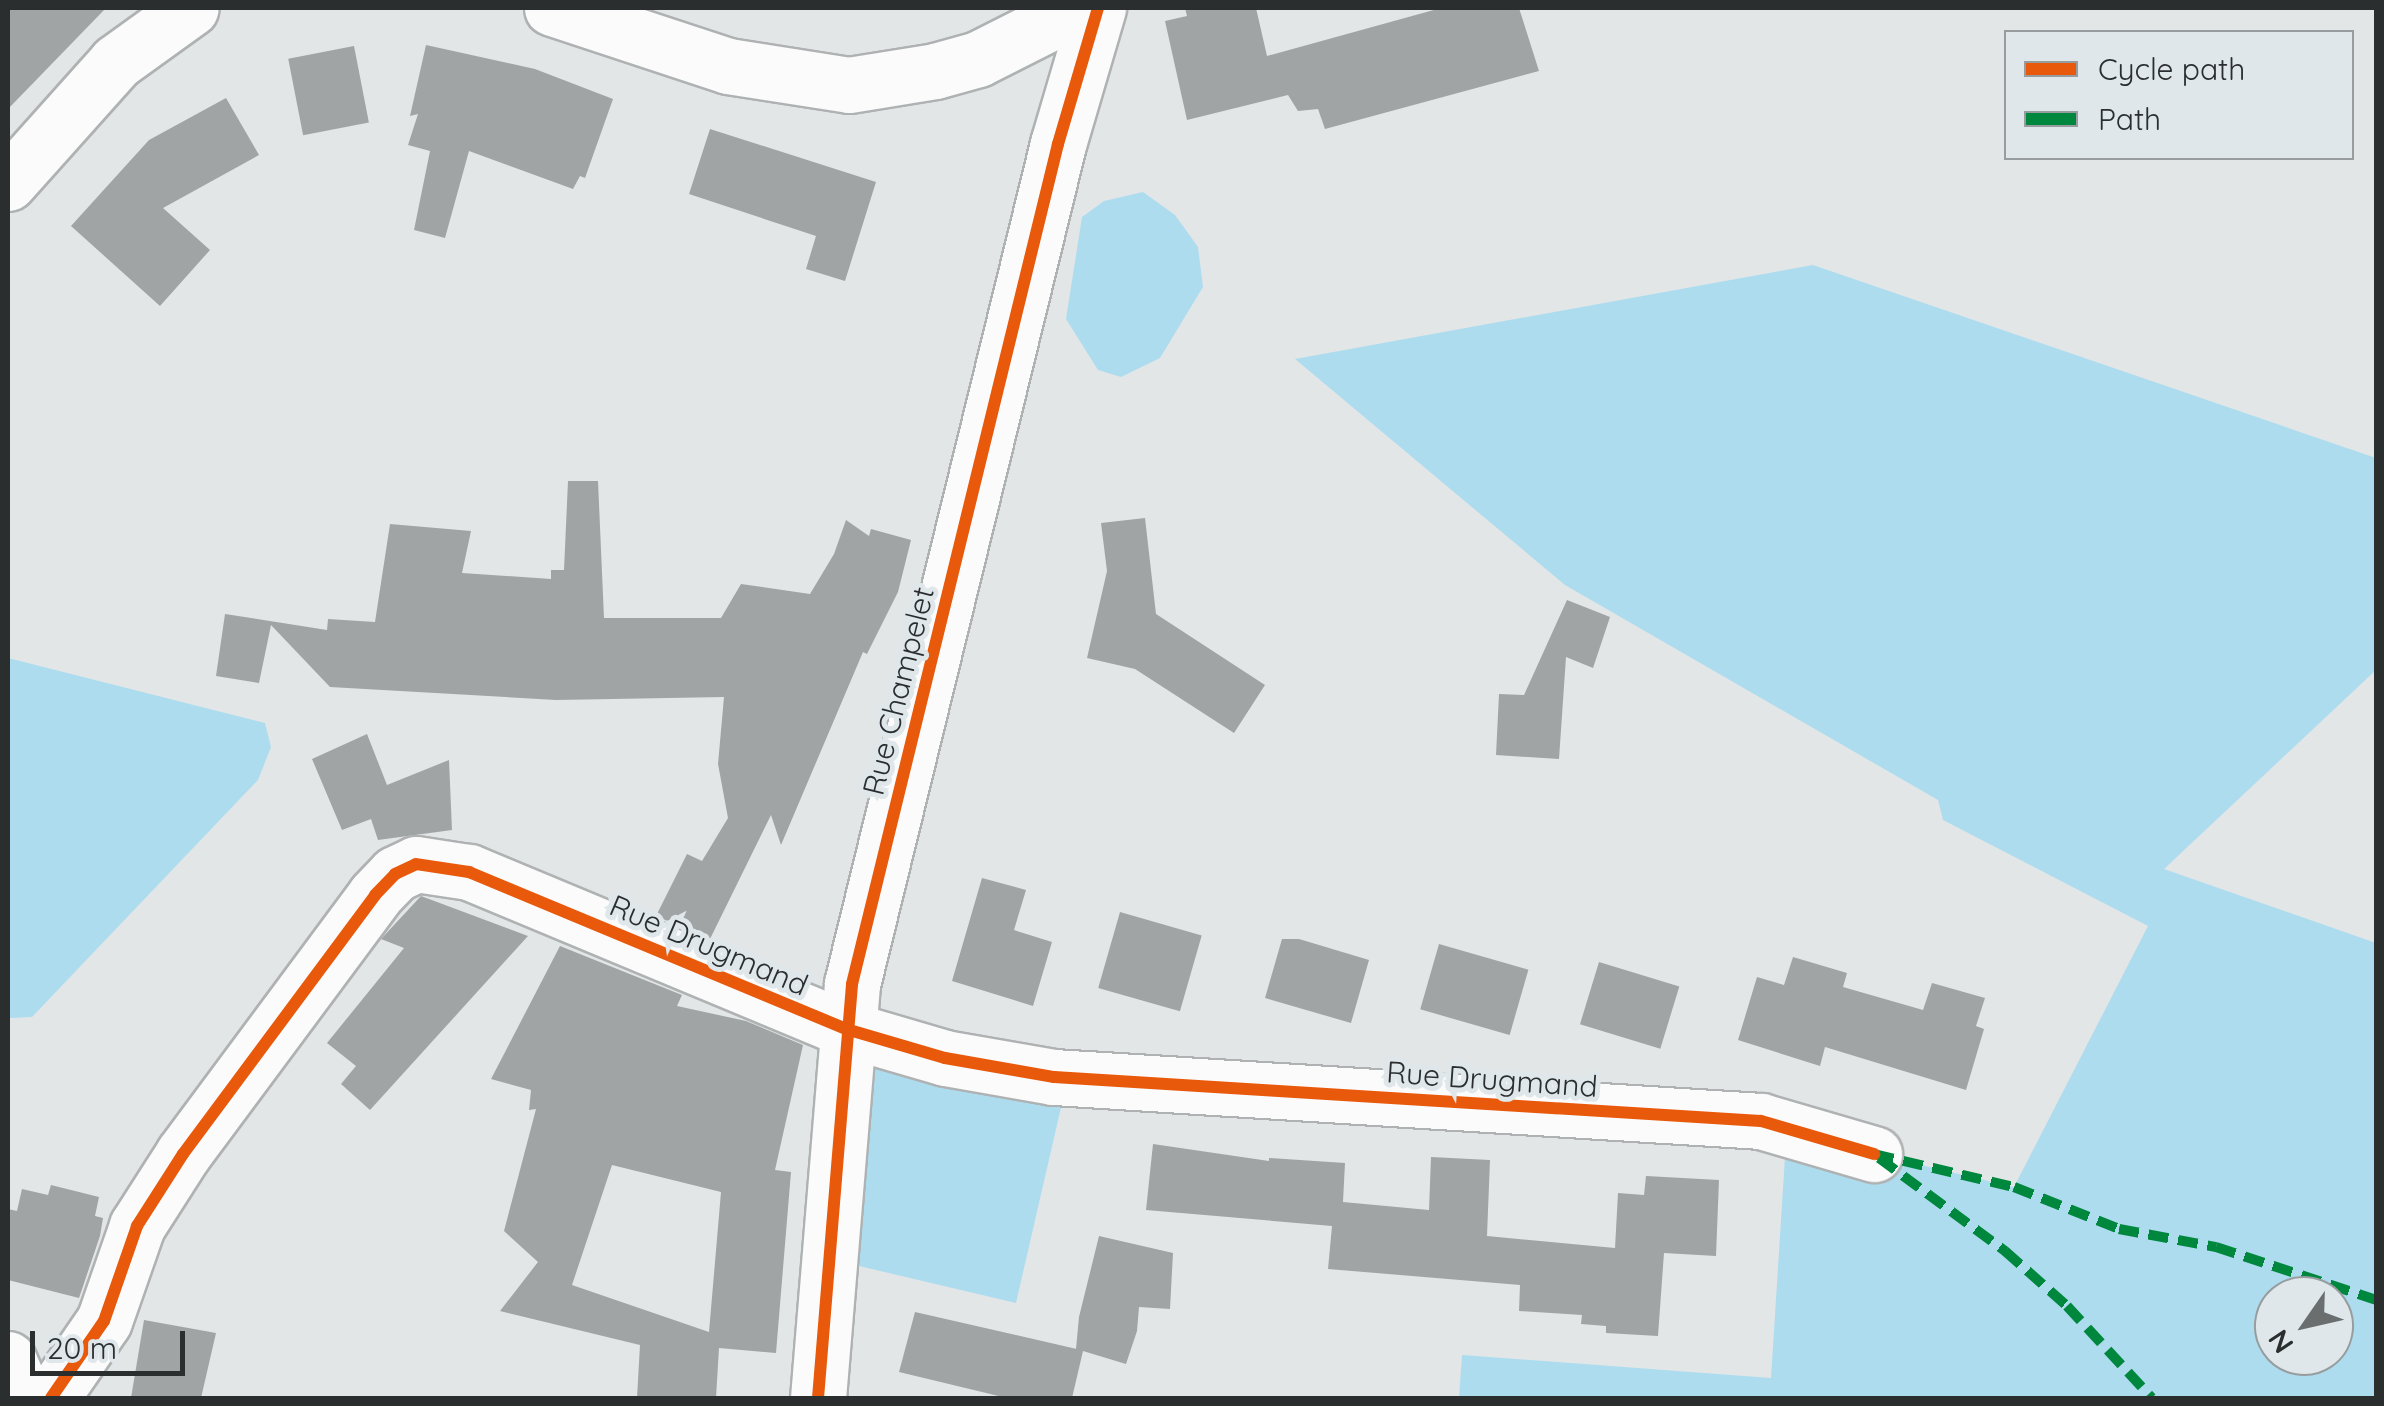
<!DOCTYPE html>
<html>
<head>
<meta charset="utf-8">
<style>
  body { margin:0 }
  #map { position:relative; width:2384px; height:1406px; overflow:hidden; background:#e2e6e7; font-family:Quicksand,sans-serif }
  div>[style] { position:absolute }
  .green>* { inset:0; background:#aedcef }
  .building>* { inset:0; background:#a1a4a5; transform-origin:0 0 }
  .roads { filter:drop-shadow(2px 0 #afb2b3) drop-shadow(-2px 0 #afb2b3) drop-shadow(0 2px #afb2b3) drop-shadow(0 -2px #afb2b3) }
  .minor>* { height:55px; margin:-27.5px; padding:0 27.5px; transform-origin:27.5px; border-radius:27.5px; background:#fbfbfb }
  .quiet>* { height:10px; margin-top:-5px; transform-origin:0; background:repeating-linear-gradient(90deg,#00873e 0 20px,transparent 0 30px) }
  .cycleway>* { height:12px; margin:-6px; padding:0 6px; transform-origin:6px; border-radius:6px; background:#e8590c }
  span { translate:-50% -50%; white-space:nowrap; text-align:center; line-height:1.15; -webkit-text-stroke:10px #dfe7ea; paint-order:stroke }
  .street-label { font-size:30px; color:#2b2e2f }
  .frame { position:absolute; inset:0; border:10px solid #2b2e2f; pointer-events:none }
  .legend { position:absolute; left:2004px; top:30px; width:350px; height:130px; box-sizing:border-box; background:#dfe7ea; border:2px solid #979d9f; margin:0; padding:12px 18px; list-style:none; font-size:30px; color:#2b2e2f }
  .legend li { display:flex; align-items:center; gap:20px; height:50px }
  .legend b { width:50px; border:2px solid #979d9f }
  .north { position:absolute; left:2254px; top:1276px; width:100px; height:100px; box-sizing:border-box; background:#dfe7ea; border:2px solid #979d9f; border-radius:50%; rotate:236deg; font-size:28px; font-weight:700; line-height:40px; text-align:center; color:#2b2e2f }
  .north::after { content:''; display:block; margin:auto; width:35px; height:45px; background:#6b6e6f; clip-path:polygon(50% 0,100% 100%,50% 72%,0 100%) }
  .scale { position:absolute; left:30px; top:1331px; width:155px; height:45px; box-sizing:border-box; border:5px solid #2b2e2f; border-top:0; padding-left:12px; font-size:30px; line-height:35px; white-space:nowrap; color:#2b2e2f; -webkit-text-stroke:8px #dfe7ea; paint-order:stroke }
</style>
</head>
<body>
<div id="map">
  <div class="green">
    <i style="clip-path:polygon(1143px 192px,1175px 215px,1198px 247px,1203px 287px,1160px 358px,1121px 377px,1098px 370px,1066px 319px,1082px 217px,1104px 201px)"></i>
    <i style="clip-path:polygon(evenodd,1813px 265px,2376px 458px,2376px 670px,2164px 869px,2376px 943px,2376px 1398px,1459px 1398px,1462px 1355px,1771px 1378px,1787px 1125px,1874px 1154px,2014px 1187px,2148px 926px,1943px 820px,1938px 800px,1565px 585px,1295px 359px,1813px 265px,2274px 1296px,2334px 1296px,2334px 1356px,2274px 1356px,2274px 1296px)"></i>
    <i style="clip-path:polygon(8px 658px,265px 723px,271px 747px,258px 780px,32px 1017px,10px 1018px)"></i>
    <i style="clip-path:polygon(872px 1065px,1062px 1103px,1016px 1303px,859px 1266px)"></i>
  </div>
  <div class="building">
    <i style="clip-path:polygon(8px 8px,106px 8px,8px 109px)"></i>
    <i style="clip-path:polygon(1185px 8px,1256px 8px,1267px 56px,1441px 8px,1519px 8px,1539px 71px,1325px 129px,1318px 109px,1298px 111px,1288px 95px,1187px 120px,1165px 21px,1187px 16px)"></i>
    <i style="clip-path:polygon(426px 45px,535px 69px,613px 99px,585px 178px,580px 176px,573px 189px,469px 151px,445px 238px,414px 230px,430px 151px,408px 145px,418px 114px,410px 116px)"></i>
    <i style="left:354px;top:46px;width:78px;height:67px;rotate:79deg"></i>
    <i style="clip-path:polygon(226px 98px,259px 155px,163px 208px,210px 250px,160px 306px,71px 226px,149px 140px)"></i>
    <i style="clip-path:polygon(710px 129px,876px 182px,845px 281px,806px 269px,816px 236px,689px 194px)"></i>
    <i style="clip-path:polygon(568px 481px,598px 481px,604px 618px,721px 618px,741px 584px,810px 594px,834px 554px,846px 520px,869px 536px,871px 529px,911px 540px,898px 592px,867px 654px,863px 652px,781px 845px,771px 815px,710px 939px,656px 916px,687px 854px,702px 861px,728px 818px,718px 764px,724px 697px,556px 700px,330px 687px,271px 625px,259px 683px,216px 676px,225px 614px,327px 630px,328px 619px,375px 622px,390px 524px,471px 531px,462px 573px,551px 579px,551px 570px,564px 570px)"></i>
    <i style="clip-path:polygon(1145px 518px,1156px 614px,1265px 685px,1234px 733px,1135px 669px,1087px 658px,1107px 571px,1101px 523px)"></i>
    <i style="clip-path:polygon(1567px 600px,1610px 617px,1593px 668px,1566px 657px,1559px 759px,1496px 755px,1499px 694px,1524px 695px)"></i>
    <i style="clip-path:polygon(367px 734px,387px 785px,449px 760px,452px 830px,378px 840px,371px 819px,342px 830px,312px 759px)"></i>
    <i style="clip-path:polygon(982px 878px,1026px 890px,1014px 930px,1052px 942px,1033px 1006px,952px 981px)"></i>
    <i style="clip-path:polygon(421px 896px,528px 936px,370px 1110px,341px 1084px,356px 1066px,327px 1043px,404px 948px,381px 939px)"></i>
    <i style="left:1120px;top:912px;width:85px;height:79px;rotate:16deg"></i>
    <i style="clip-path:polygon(1282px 939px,1299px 939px,1369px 960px,1351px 1023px,1265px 998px)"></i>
    <i style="left:1439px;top:944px;width:93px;height:68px;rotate:16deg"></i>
    <i style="clip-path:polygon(evenodd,560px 946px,682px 995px,677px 1006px,746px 1021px,803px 1045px,775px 1170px,791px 1172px,776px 1353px,719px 1348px,716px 1398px,637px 1398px,640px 1345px,500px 1311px,538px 1262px,504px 1231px,536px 1109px,529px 1110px,531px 1090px,491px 1079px,560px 946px,612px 1165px,721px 1192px,709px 1332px,572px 1285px,612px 1165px)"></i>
    <i style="clip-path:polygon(1793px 957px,1847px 973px,1843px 987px,1923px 1010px,1932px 983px,1985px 998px,1976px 1026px,1984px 1029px,1966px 1090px,1825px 1047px,1820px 1066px,1738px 1040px,1757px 977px,1784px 985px)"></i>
    <i style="left:1599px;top:962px;width:84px;height:65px;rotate:17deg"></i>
    <i style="clip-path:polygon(1153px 1144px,1269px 1161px,1269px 1158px,1345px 1163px,1343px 1202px,1429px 1210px,1431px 1157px,1490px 1160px,1487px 1236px,1615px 1248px,1618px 1193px,1644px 1195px,1646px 1176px,1719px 1180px,1716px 1256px,1664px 1253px,1658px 1336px,1606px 1333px,1606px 1326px,1581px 1324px,1582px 1315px,1519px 1311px,1520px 1285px,1328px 1269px,1332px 1226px,1146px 1210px)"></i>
    <i style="clip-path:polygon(51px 1185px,99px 1197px,95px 1216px,103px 1218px,100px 1236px,79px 1298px,8px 1280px,8px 1209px,17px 1211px,22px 1189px,48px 1195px)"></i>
    <i style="clip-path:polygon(1099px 1236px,1173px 1253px,1170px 1309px,1139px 1307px,1137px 1331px,1126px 1364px,1083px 1351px,1072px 1398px,1007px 1398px,899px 1372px,915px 1312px,1081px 1350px,1076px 1349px,1079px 1317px)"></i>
    <i style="clip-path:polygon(144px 1320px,216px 1333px,201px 1398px,131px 1398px)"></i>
  </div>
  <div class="roads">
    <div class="minor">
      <i style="left:552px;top:8px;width:185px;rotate:18.2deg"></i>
      <i style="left:728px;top:66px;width:122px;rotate:8.9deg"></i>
      <i style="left:849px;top:85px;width:87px;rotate:-9.2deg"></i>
      <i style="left:935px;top:71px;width:45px;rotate:-15.6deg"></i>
      <i style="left:978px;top:59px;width:113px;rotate:-26.8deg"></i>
      <i style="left:8px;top:183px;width:162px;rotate:-48.2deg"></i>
      <i style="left:116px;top:62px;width:92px;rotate:-35.8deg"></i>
      <i style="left:8px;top:1359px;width:43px;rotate:66.4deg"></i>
      <i style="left:51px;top:1398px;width:93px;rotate:-55.5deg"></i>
      <i style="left:104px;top:1321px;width:101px;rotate:-70.8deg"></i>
      <i style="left:137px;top:1226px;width:85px;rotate:-57.4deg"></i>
      <i style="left:183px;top:1154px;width:322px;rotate:-53.4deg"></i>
      <i style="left:375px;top:895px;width:29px;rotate:-46deg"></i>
      <i style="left:395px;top:874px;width:23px;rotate:-25deg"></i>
      <i style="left:416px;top:864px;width:54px;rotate:8.6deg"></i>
      <i style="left:469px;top:872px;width:408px;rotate:22.6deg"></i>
      <i style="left:846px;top:1029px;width:103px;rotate:16.3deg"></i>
      <i style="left:945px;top:1058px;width:111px;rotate:9.9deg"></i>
      <i style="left:1054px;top:1077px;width:708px;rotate:3.56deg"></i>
      <i style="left:1761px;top:1121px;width:118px;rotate:16.3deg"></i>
      <i style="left:818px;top:1398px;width:415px;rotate:-85.3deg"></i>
      <i style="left:852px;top:984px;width:865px;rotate:-76.22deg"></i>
      <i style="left:1058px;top:144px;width:142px;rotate:-73.6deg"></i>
    </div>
  </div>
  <div class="quiet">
    <i style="left:1874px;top:1154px;width:144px;rotate:13.3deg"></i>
    <i style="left:2014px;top:1187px;width:113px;rotate:21.8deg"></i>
    <i style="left:2119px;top:1229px;width:99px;rotate:10.5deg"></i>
    <i style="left:2216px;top:1247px;width:169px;rotate:18.3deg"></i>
    <i style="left:1879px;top:1158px;width:157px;rotate:36.4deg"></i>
    <i style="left:2005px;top:1251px;width:83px;rotate:41.6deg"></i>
    <i style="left:2067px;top:1306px;width:125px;rotate:47.3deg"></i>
  </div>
  <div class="cycleway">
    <i style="left:51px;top:1398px;width:93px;rotate:-55.5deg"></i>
    <i style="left:104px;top:1321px;width:101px;rotate:-70.8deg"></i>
    <i style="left:137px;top:1226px;width:85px;rotate:-57.4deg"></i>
    <i style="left:183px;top:1154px;width:322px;rotate:-53.4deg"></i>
    <i style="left:375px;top:895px;width:29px;rotate:-46deg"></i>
    <i style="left:395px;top:874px;width:23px;rotate:-25deg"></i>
    <i style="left:416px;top:864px;width:54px;rotate:8.6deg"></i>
    <i style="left:469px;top:872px;width:408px;rotate:22.6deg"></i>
    <i style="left:846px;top:1029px;width:103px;rotate:16.3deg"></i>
    <i style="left:945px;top:1058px;width:111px;rotate:9.9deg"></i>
    <i style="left:1054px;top:1077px;width:708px;rotate:3.56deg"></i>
    <i style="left:1761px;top:1121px;width:118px;rotate:16.3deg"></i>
    <i style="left:818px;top:1398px;width:415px;rotate:-85.3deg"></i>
    <i style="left:852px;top:984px;width:865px;rotate:-76.22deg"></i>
    <i style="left:1058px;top:144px;width:142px;rotate:-73.6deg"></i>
  </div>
  <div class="street-label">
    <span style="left:898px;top:691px;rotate:-76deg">Rue Champelet</span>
    <span style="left:709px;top:945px;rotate:23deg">Rue Drugmand</span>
    <span style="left:1492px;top:1079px;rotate:4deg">Rue Drugmand</span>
  </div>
  <div class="frame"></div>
  <ul class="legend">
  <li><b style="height:12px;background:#e8590c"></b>Cycle path</li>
  <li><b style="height:12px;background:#00873e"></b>Path</li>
  </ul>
  <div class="north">N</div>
  <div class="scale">20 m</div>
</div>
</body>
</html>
